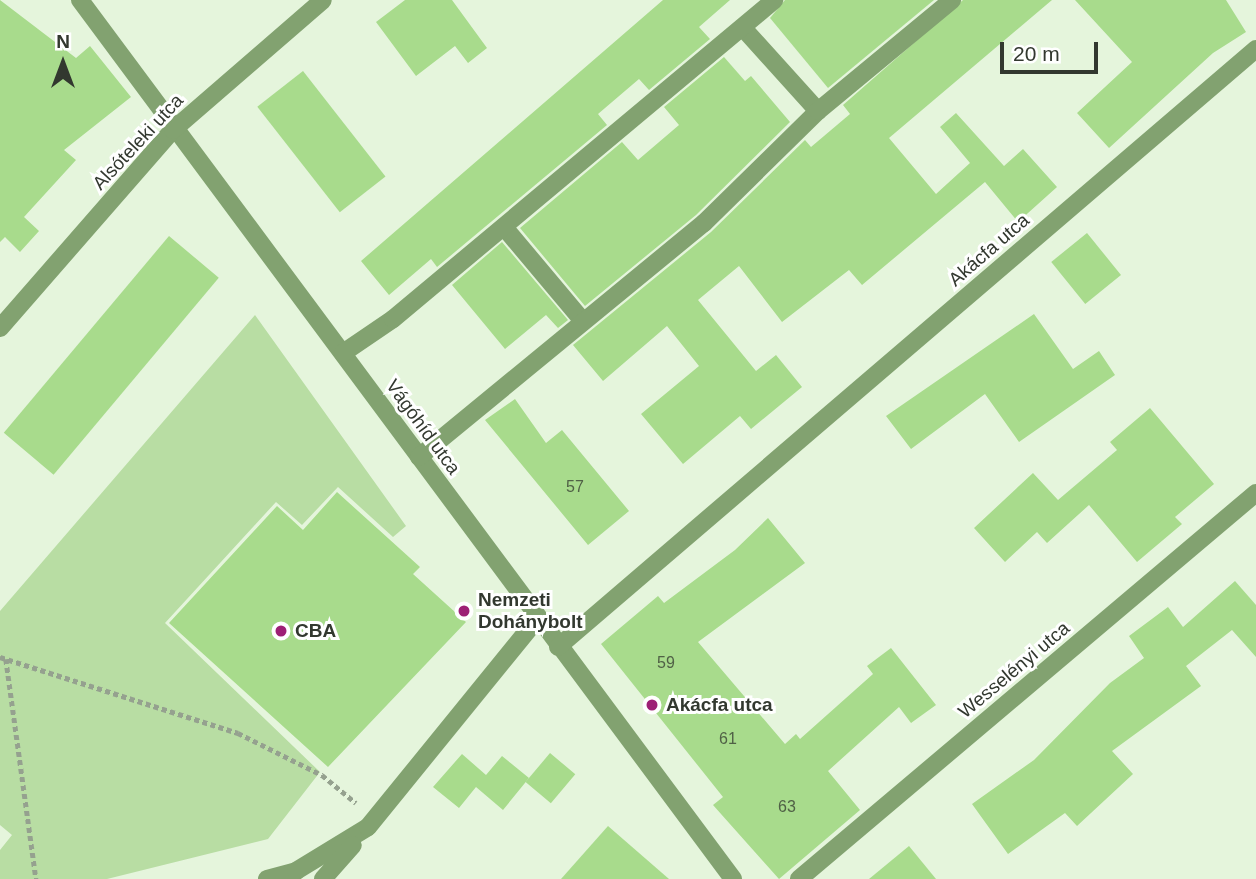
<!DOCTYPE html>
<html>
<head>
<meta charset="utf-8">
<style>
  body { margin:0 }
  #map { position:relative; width:1256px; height:879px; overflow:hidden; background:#e5f5dc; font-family:Arial,sans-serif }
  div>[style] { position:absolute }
  .green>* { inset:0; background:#b8dda3 }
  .building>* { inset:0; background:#a8db8c; transform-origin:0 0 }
  .path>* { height:4.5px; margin-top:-2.25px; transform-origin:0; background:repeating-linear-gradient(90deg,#95a18f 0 5px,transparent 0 8.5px) }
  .minor>* { height:18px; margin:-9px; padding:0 9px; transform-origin:9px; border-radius:9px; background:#82a270 }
  .dots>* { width:19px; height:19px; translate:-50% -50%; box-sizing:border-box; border:4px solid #fff; border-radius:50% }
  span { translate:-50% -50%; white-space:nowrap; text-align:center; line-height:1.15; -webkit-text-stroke:6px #fff; paint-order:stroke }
  .number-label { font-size:16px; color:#506146 }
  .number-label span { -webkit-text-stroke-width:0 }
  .street-label { font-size:19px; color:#32382f }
  .poi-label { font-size:19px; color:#32382f; font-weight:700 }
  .left { translate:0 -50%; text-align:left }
  .north { position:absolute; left:28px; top:28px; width:70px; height:70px; -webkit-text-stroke:5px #fff; paint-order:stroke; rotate:0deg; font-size:19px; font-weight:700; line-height:28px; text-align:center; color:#32382f }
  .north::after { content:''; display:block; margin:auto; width:24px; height:32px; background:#32382f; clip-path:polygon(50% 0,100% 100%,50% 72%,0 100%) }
  .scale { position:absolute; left:1000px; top:42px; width:98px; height:32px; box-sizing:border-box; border:4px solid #32382f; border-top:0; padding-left:9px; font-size:21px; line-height:24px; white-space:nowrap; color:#32382f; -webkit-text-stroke:5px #fff; paint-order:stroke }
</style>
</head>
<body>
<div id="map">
  <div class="green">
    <i style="clip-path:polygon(255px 315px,406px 526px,393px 537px,338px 487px,302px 525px,276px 502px,165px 623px,320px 772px,268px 839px,107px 879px,0 879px,0 850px,12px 835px,0 825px,0 611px)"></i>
  </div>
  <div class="building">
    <i style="clip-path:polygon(0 0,76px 58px,90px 46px,131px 97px,64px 150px,76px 160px,24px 217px,39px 231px,20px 252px,5px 237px,0 242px)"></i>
    <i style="clip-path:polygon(405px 0,452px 0,487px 48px,468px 63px,455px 46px,416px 76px,376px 22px)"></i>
    <i style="clip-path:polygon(663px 0,730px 0,699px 27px,710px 39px,649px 90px,639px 79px,598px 114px,607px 125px,437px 267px,431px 259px,389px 295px,361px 261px)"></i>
    <i style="clip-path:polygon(785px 0,934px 0,828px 88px,770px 18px)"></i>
    <i style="clip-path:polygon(963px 0,1052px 0,889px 138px,936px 194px,970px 163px,940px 127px,956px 113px,1004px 166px,1023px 149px,1057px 187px,1018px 222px,985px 182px,862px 285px,849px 270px,782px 322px,739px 266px,698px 300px,756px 371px,776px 355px,802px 387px,751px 429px,740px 416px,683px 464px,641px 414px,699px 366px,667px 326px,603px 381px,573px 345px,711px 232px,805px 140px,811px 147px,850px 114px,843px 105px)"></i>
    <i style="clip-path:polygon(1075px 0,1226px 0,1246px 32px,1213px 53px,1109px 148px,1077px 113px,1132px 62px)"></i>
    <i style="clip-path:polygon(724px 57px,745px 81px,751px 76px,790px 122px,696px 215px,585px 306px,520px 228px,622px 142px,638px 160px,679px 125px,664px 107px)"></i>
    <i style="left:303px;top:71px;width:134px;height:58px;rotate:52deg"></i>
    <i style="left:1087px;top:233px;width:54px;height:46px;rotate:51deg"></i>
    <i style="left:169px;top:236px;width:65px;height:257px;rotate:40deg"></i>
    <i style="clip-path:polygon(502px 242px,568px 320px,558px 328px,546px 315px,505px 349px,452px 285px)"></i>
    <i style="clip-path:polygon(1034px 314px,1073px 369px,1099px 351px,1115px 375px,1019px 442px,985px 394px,911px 449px,886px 416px)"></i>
    <i style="clip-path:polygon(515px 399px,546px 443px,562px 430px,629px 511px,588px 545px,485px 420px)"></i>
    <i style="clip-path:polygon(1150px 408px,1214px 484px,1175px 517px,1182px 524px,1137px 562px,1089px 505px,1047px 543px,1037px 532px,1005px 562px,974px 528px,1033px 473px,1058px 500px,1117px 450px,1110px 442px)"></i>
    <i style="clip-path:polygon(337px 492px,420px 567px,413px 574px,466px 622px,328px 767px,169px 623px,277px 506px,303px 530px)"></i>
    <i style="clip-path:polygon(768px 518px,805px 563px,698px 642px,785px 744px,796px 734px,800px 739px,873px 674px,867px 666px,891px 648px,936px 705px,911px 723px,899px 707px,828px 771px,860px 810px,779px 879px,713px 805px,723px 797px,601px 644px,658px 596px,664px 603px,735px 550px)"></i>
    <i style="clip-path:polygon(1235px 581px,1256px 605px,1256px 657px,1232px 630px,1186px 666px,1201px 686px,1112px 751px,1133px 774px,1077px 826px,1065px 813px,1008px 854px,972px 804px,1034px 760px,1110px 683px,1144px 658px,1129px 636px,1168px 607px,1183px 627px)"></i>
    <i style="left:550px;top:753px;width:33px;height:38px;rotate:40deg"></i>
    <i style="clip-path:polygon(462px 754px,486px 775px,502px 756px,529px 778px,503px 810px,476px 787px,459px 808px,433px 787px)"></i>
    <i style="clip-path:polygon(608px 826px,669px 879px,561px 879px)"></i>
    <i style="clip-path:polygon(909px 846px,936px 879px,869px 879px)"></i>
  </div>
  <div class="path">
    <i style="left:0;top:657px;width:250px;rotate:17.7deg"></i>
    <i style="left:238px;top:733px;width:94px;rotate:26.6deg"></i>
    <i style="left:322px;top:775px;width:44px;rotate:39.5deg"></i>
    <i style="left:6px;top:659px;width:222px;rotate:82.2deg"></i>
  </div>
  <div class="minor">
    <i style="left:80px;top:0;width:1095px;rotate:53.39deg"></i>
    <i style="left:743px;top:28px;width:112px;rotate:47.9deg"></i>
    <i style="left:504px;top:227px;width:123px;rotate:50deg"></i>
    <i style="left:0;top:328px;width:263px;rotate:-48.9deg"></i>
    <i style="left:173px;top:130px;width:198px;rotate:-40.9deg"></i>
    <i style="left:343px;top:353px;width:60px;rotate:-34.2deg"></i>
    <i style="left:393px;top:319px;width:497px;rotate:-39.9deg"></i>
    <i style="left:419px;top:457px;width:369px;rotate:-39.4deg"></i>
    <i style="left:704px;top:223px;width:160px;rotate:-44.5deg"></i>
    <i style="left:818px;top:111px;width:174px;rotate:-39.6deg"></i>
    <i style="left:558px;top:647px;width:919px;rotate:-40.59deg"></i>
    <i style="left:267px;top:879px;width:30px;rotate:-15deg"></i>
    <i style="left:296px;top:871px;width:84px;rotate:-31.4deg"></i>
    <i style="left:368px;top:827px;width:269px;rotate:-50.9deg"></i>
    <i style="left:323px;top:879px;width:45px;rotate:-48.6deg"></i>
    <i style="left:799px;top:879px;width:598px;rotate:-40.19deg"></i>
  </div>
  <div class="dots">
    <i style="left:464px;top:611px;background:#9d2075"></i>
    <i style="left:281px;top:631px;background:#9d2075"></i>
    <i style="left:652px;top:705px;background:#9d2075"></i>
  </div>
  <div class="number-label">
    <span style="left:575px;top:487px">57</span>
    <span style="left:666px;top:663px">59</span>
    <span style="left:728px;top:739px">61</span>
    <span style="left:787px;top:807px">63</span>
  </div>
  <div class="street-label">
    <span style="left:138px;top:142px;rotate:-47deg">Alsóteleki utca</span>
    <span style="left:989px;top:250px;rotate:-41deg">Akácfa utca</span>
    <span style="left:423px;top:427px;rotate:54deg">Vágóhíd utca</span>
    <span style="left:1014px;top:670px;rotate:-40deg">Wesselényi utca</span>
  </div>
  <div class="poi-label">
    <span class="left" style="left:478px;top:611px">Nemzeti<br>Dohánybolt</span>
    <span class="left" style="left:295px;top:631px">CBA</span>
    <span class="left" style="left:666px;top:705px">Akácfa utca</span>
  </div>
  <div class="north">N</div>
  <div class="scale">20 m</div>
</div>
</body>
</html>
